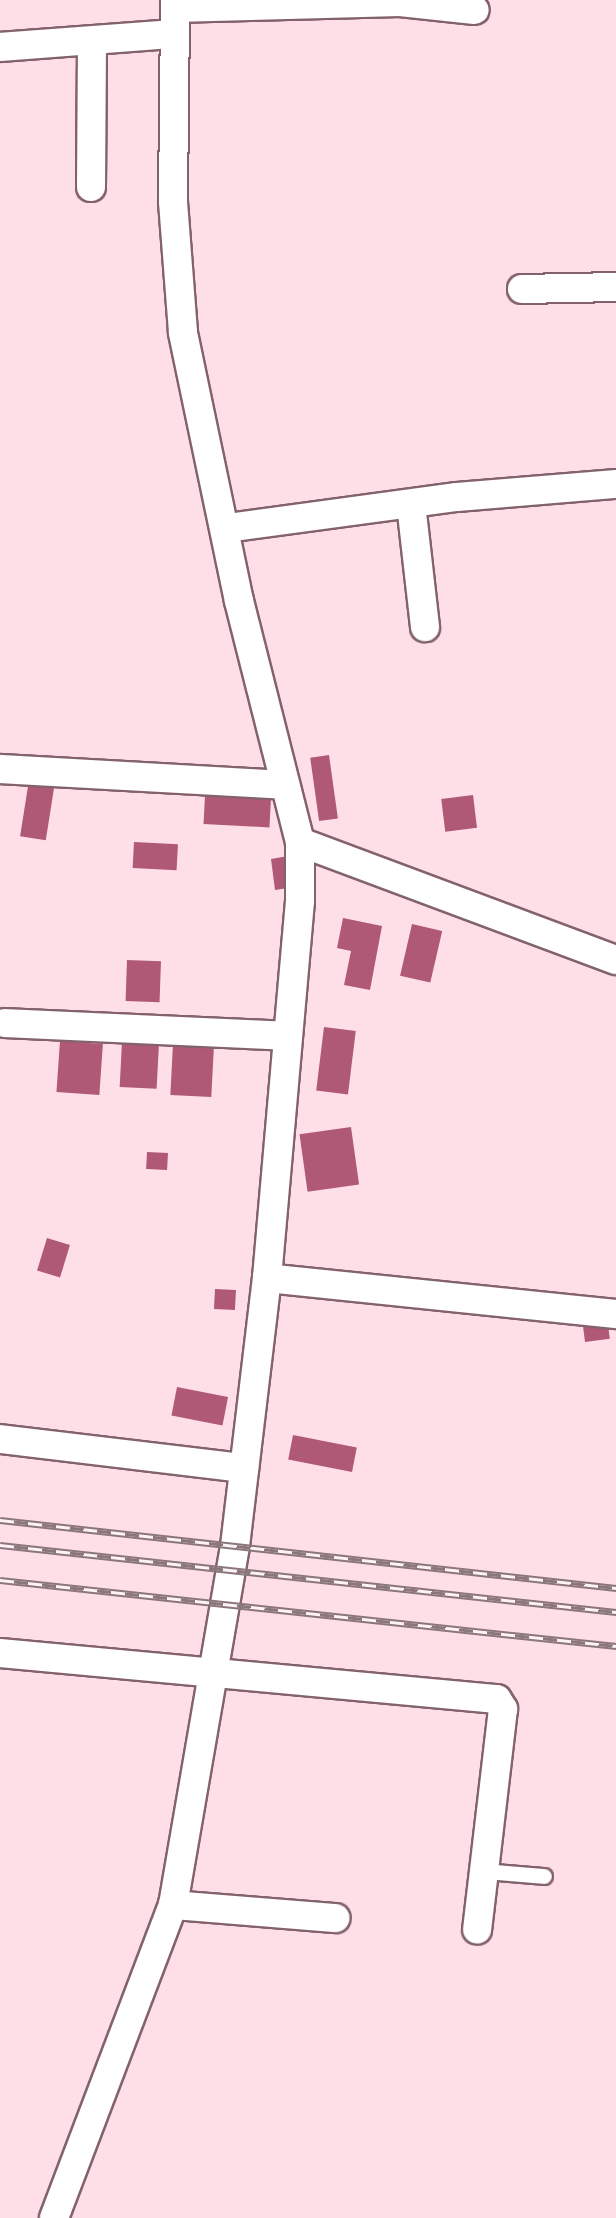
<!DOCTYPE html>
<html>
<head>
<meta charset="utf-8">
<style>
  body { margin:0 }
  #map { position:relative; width:616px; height:2218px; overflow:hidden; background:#fedfe7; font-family:"Public Sans",sans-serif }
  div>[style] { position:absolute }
  .building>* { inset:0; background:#b05976; transform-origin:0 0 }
  .roads { filter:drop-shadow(2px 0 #83626c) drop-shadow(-2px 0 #83626c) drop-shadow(0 2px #83626c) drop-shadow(0 -2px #83626c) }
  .service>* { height:15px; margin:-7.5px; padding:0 7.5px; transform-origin:7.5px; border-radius:7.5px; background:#fff }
  .minor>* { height:28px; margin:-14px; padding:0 14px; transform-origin:14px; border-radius:14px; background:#fff }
  .rail>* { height:7px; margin-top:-3.5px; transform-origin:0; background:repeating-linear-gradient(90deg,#fbf3f5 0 14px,#8b767b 0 28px); box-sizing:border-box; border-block:2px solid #8b767b }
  span { translate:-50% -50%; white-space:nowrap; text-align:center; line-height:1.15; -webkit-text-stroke:6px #fbf3f5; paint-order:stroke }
</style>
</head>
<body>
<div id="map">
  <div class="building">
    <i style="left:329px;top:755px;width:64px;height:19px;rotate:82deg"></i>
    <i style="left:29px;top:780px;width:26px;height:57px;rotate:9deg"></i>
    <i style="left:473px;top:795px;width:33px;height:32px;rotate:83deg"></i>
    <i style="left:205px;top:796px;width:66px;height:28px;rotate:3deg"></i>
    <i style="left:134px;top:842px;width:44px;height:26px;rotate:3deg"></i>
    <i style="clip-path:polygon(294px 855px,295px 887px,275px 890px,271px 859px)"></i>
    <i style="clip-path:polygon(343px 918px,382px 926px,370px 990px,344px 985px,351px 951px,337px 948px)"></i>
    <i style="left:412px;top:924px;width:31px;height:53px;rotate:13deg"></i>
    <i style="left:127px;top:960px;width:34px;height:41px;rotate:2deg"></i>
    <i style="left:324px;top:1027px;width:32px;height:64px;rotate:7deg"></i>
    <i style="left:60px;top:1041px;width:43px;height:51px;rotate:4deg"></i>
    <i style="left:122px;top:1042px;width:37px;height:45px;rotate:3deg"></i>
    <i style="left:173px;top:1044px;width:41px;height:51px;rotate:3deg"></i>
    <i style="left:351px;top:1127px;width:58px;height:52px;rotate:82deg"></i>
    <i style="left:147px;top:1152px;width:21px;height:17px;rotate:3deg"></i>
    <i style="left:47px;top:1238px;width:24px;height:34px;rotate:17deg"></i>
    <i style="left:215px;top:1289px;width:21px;height:20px;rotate:3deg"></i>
    <i style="left:607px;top:1316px;width:23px;height:25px;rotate:83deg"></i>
    <i style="left:177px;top:1387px;width:52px;height:29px;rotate:11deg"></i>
    <i style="left:293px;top:1435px;width:65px;height:25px;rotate:11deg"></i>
  </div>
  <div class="roads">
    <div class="service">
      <i style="left:484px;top:1871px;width:60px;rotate:4.8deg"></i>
    </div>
    <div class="minor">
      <i style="left:175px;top:8px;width:225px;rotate:-1.5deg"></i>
      <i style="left:400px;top:2px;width:75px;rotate:6.1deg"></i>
      <i style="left:0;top:47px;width:174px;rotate:-4.3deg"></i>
      <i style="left:91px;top:187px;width:146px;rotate:-89.6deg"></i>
      <i style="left:522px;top:289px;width:94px;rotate:-1.2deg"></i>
      <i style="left:411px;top:504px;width:124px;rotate:83.5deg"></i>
      <i style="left:227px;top:528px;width:232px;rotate:-7.7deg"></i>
      <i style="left:457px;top:497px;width:160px;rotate:-4.7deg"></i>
      <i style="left:0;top:769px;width:284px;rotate:3.2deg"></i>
      <i style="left:300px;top:842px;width:337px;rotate:20.5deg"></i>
      <i style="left:5px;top:1023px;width:283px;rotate:2.6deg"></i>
      <i style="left:267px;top:1278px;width:351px;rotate:5.9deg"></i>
      <i style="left:0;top:1439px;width:246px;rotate:6.8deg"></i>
      <i style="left:0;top:1653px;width:499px;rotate:5.3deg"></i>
      <i style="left:497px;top:1699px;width:12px;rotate:59deg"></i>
      <i style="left:503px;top:1709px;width:222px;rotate:96.7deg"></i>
      <i style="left:173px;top:1905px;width:163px;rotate:4.6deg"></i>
      <i style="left:54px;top:2218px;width:335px;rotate:-69.2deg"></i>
      <i style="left:173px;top:1905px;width:364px;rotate:-80.2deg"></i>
      <i style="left:235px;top:1546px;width:270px;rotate:-83.2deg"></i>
      <i style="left:267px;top:1278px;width:378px;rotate:-85deg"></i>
      <i style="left:300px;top:901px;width:59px;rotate:-90deg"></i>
      <i style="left:300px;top:842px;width:249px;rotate:-104.2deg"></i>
      <i style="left:239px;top:601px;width:275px;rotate:-101.8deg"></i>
      <i style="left:183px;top:332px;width:131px;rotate:-94.4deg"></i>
      <i style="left:173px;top:201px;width:201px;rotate:-89.4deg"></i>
    </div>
  </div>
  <div class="rail">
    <i style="left:0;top:1520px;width:620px;rotate:6.3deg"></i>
    <i style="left:0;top:1545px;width:620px;rotate:6.21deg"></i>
    <i style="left:0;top:1580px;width:620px;rotate:6.12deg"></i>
  </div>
</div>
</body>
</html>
